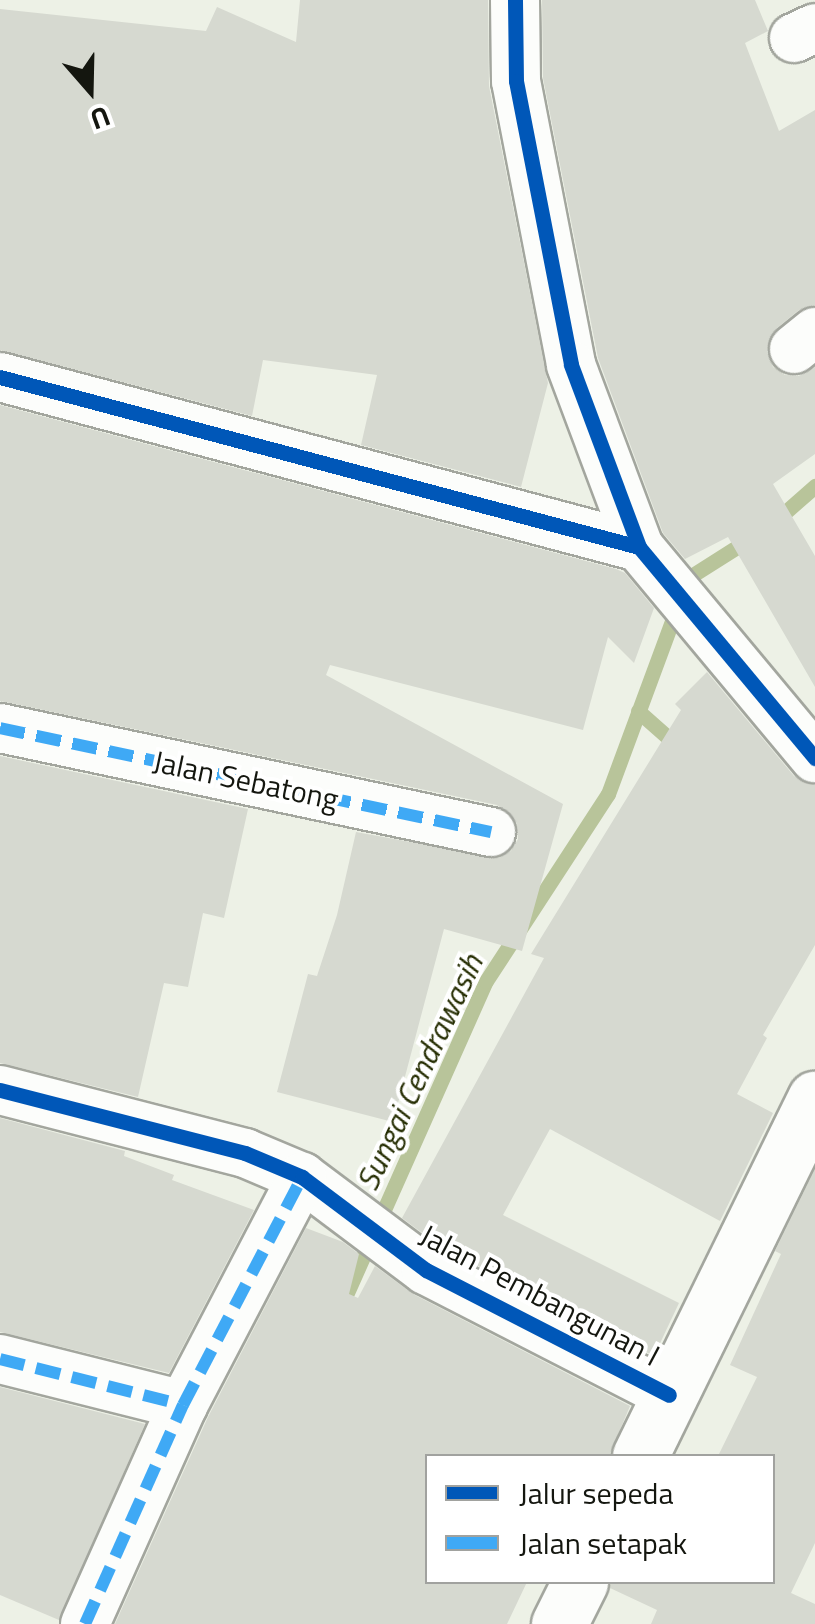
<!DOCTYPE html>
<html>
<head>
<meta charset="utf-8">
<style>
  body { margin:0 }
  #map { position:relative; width:815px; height:1624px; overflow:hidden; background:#edf1e6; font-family:"Titillium Web",sans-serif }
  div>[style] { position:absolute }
  .stream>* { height:15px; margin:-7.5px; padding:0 7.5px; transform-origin:7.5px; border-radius:7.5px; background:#b8c49a }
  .building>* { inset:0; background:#d6d9d0 }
  .roads { filter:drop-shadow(2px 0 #a3a69e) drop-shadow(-2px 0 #a3a69e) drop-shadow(0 2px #a3a69e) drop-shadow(0 -2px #a3a69e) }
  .minor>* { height:48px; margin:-24px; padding:0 24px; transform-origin:24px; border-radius:24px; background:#fcfdfb }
  .tertiary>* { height:55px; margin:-27.5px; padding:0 27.5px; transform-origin:27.5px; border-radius:27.5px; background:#fcfdfb }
  .quiet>* { height:12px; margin-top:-6px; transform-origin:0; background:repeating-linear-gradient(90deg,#3fa9f5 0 25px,transparent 0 37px) }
  .cycleway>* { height:15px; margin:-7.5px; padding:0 7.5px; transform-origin:7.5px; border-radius:7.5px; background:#0057b8 }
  span { translate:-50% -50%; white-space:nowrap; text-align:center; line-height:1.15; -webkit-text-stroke:8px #fff; paint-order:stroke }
  .street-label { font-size:30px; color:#14160f }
  .water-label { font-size:32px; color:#262e03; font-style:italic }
  .legend { position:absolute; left:425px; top:1454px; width:350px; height:130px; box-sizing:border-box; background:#fff; border:2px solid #a1a29f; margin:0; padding:12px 18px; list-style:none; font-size:30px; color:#14160f }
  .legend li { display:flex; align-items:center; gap:20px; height:50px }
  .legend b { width:50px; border:2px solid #a1a29f }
  .north { position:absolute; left:40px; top:40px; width:100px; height:100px; -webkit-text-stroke:8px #fff; paint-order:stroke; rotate:160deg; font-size:28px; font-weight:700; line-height:40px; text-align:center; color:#14160f }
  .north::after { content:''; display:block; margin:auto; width:35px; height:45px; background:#14160f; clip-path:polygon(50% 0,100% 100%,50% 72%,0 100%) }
</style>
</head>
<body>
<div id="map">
  <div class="stream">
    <i style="left:774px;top:522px;width:55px;rotate:-41.3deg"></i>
    <i style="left:638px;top:711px;width:56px;rotate:41.4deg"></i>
    <i style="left:346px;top:1295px;width:344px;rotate:-66deg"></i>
    <i style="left:486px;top:981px;width:223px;rotate:-56.9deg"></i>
    <i style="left:608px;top:794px;width:230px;rotate:-69.7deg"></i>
    <i style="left:688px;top:578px;width:75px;rotate:-32.4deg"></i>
  </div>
  <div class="building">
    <i style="clip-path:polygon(300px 0,488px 0,489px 86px,548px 383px,521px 487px,361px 445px,377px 375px,263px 360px,252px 416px,0 350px,0 9px,206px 31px,217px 7px,296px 42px)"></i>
    <i style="clip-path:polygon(542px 0,755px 0,768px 31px,745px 43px,779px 131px,815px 110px,815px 305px,799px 310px,777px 328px,767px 352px,773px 367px,785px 375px,799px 376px,815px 367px,815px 454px,773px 484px,815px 556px,815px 687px,728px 537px,685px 559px,663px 533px,598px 358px,543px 78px)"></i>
    <i style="clip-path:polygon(0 405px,616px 569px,625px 573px,654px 608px,634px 663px,608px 637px,583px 730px,330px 665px,326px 675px,563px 804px,522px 951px,444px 929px,393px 1122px,277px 1092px,308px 974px,317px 976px,337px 915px,356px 832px,499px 858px,511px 851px,518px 839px,517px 823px,497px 805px,0 701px)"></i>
    <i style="clip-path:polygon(707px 672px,794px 776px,815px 785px,815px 945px,763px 1035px,767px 1038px,737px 1094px,773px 1113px,720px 1221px,550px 1129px,503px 1215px,679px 1303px,654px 1356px,441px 1247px,402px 1218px,544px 958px,531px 954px,681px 710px,675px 704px)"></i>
    <i style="clip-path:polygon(0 756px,248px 809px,224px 918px,203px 913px,188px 987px,164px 983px,138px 1097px,0 1063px)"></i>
    <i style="clip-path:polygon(0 1118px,125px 1151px,124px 1156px,174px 1175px,172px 1180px,254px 1210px,169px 1373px,0 1332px)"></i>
    <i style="clip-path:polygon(815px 1169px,815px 1543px,791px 1593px,815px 1604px,815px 1624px,651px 1624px,657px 1610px,610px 1588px,611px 1582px,772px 1582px,772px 1456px,718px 1456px,757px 1377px,730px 1365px,781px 1254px,775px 1251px)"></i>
    <i style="clip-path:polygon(306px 1228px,343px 1242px,359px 1254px,349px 1294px,358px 1298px,375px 1266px,413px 1294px,630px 1406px,609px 1456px,428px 1456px,428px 1582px,527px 1582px,507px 1624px,115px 1624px,208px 1417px)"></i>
    <i style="clip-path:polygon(0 1387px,145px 1424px,59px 1620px,0 1595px)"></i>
  </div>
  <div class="roads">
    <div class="minor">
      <i style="left:515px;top:0;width:81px;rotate:89.3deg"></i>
      <i style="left:516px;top:81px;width:289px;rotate:79deg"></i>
      <i style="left:571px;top:365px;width:194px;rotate:69.5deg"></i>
      <i style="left:639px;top:547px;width:275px;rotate:50.2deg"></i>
      <i style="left:794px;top:38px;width:23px;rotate:-25deg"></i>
      <i style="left:794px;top:349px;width:27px;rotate:-39deg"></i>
      <i style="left:0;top:377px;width:661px;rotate:14.9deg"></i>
      <i style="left:0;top:728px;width:502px;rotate:11.96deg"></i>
      <i style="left:0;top:1090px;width:253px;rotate:14.4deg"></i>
      <i style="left:245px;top:1153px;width:62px;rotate:22.8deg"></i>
      <i style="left:302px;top:1177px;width:155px;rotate:36.9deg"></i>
      <i style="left:426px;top:1270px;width:273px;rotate:27.2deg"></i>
      <i style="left:0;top:1359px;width:189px;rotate:14.1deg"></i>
      <i style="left:85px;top:1624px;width:240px;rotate:-65.9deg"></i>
      <i style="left:183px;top:1405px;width:257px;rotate:-62.4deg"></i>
    </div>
    <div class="tertiary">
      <i style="left:640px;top:1456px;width:398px;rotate:-63.9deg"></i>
      <i style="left:559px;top:1624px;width:47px;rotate:-63.4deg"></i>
    </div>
  </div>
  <div class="quiet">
    <i style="left:0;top:728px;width:502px;rotate:11.96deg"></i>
    <i style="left:0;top:1359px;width:189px;rotate:14.1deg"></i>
    <i style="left:85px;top:1624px;width:240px;rotate:-65.9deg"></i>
    <i style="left:183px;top:1405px;width:257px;rotate:-62.4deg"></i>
  </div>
  <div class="cycleway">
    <i style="left:515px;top:0;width:81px;rotate:89.3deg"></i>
    <i style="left:516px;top:81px;width:289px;rotate:79deg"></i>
    <i style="left:571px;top:365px;width:194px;rotate:69.5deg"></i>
    <i style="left:639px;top:547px;width:275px;rotate:50.2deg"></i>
    <i style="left:0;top:377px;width:661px;rotate:14.9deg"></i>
    <i style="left:0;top:1090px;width:253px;rotate:14.4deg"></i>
    <i style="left:245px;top:1153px;width:62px;rotate:22.8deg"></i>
    <i style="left:302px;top:1177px;width:155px;rotate:36.9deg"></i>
    <i style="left:426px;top:1270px;width:273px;rotate:27.2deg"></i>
  </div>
  <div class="street-label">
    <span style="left:246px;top:780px;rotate:12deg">Jalan Sebatong</span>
    <span style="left:540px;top:1295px;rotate:28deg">Jalan Pembangunan I</span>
  </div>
  <div class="water-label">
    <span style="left:419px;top:1072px;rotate:-65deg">Sungai Cendrawasih</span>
  </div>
  <ul class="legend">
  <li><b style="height:12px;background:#0057b8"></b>Jalur sepeda</li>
  <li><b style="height:12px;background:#3fa9f5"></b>Jalan setapak</li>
  </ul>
  <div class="north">U</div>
</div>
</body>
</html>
